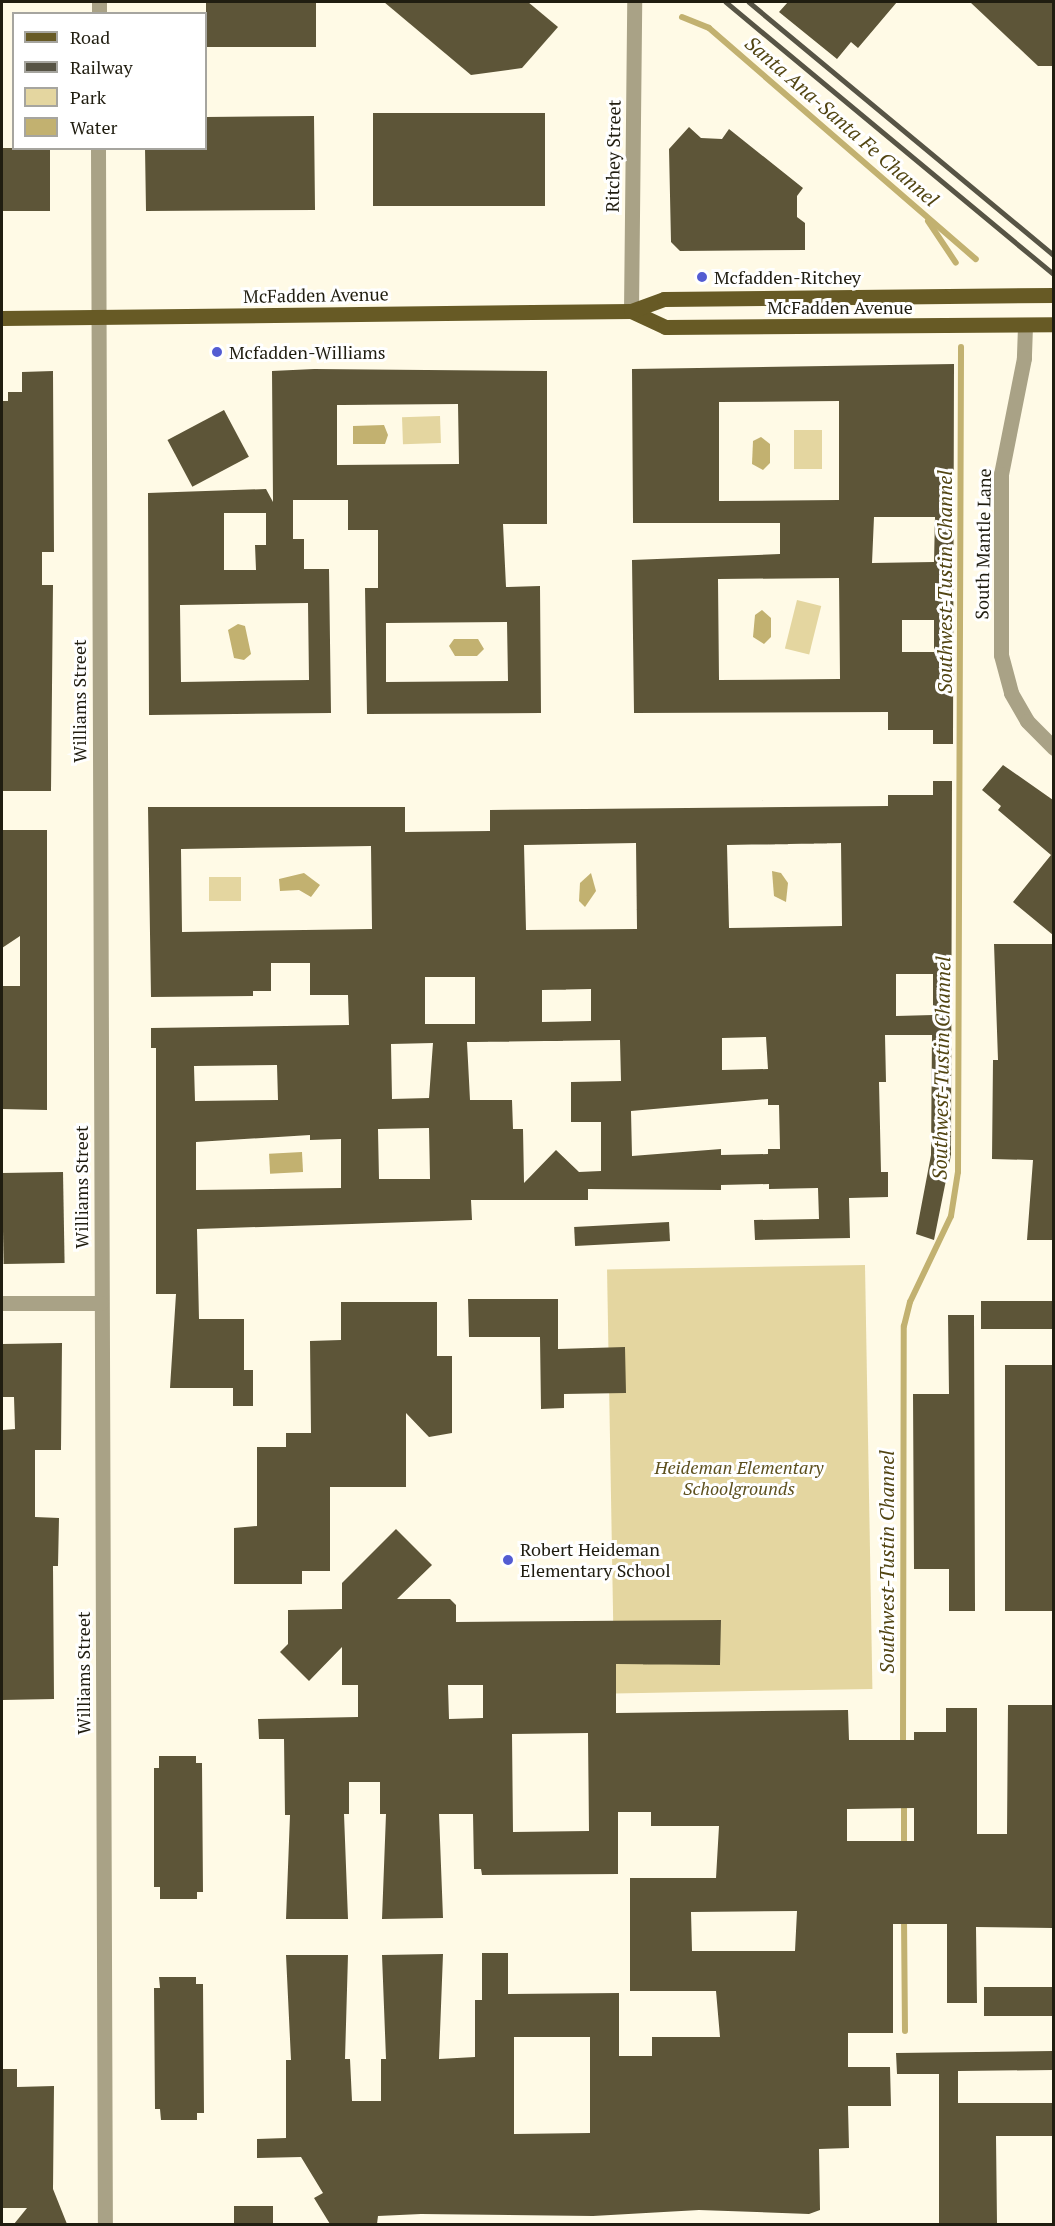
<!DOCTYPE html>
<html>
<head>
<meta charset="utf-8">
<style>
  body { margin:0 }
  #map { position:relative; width:1055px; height:2226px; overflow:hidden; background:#fffae6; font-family:"PT Serif",serif }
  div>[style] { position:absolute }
  .green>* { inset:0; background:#e4d6a0; transform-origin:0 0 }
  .water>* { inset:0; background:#c2b170; transform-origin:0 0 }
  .stream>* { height:6px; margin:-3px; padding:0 3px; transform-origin:3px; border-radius:3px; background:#c2b170 }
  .building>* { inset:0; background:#5d5538; transform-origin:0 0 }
  .minor>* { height:15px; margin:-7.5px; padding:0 7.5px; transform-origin:7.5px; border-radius:7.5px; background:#a9a286 }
  .major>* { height:15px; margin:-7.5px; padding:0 7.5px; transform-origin:7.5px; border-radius:7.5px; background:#675a25 }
  .rail>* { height:4.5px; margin:-2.25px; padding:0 2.25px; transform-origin:2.25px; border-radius:2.25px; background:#575445 }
  .dots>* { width:16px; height:16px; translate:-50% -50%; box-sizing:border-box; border:3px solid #fff; border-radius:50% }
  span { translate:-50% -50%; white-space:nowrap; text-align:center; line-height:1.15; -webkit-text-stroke:6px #fff; paint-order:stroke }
  .street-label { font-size:18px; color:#201d10 }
  .poi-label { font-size:18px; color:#201d10 }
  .left { translate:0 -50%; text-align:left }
  .park-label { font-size:18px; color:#5d501e; font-style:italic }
  .water-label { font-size:20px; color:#524512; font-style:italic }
  .frame { position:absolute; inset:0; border:3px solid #201d10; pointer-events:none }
  .legend { position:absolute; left:12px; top:12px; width:195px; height:138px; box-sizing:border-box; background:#fff; border:2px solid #a6a59f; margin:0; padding:8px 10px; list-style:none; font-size:18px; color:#201d10 }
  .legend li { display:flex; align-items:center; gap:12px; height:30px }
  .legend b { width:30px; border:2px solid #a6a59f }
</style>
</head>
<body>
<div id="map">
  <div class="green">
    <i style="left:440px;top:416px;width:27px;height:38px;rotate:88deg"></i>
    <i style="left:794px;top:430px;width:28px;height:39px"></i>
    <i style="left:797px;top:600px;width:25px;height:50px;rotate:14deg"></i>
    <i style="left:209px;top:877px;width:32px;height:24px"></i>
    <i style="left:865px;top:1265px;width:424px;height:258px;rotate:89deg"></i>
  </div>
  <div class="water">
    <i style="clip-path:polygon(384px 425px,388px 435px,385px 444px,353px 444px,353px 426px)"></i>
    <i style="clip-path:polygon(761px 437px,770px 444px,770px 463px,763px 470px,752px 464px,753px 441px)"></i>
    <i style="clip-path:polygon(762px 610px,771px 618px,771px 637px,764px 644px,753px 637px,755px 615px)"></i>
    <i style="clip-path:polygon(238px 624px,245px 626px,251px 654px,244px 660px,234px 658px,228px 630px)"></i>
    <i style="clip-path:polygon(454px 639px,478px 639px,484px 649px,477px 656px,455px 656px,449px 646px)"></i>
    <i style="clip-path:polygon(772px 871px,781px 873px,788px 883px,786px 902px,774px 896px)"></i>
    <i style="clip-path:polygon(304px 873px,320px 885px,311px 897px,299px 890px,280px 891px,279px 879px)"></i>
    <i style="clip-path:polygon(591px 873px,596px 891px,585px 907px,579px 901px,580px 883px)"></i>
    <i style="left:302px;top:1152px;width:20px;height:33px;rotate:87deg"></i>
  </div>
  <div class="stream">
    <i style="left:682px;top:17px;width:29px;rotate:22deg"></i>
    <i style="left:709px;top:28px;width:353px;rotate:40.9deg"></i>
    <i style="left:928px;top:221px;width:50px;rotate:56.3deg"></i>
    <i style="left:903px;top:1746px;width:420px;rotate:-89.9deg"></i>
    <i style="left:904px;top:1326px;width:25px;rotate:-76deg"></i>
    <i style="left:910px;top:1302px;width:95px;rotate:-64.5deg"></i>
    <i style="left:951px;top:1216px;width:45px;rotate:-81deg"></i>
    <i style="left:958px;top:1172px;width:825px;rotate:-89.79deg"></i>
    <i style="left:904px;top:1801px;width:47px;rotate:90deg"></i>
    <i style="left:904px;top:1918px;width:113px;rotate:89.5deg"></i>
  </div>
  <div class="building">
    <i style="left:206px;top:2px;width:110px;height:45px"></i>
    <i style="clip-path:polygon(384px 2px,528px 2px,558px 27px,522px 68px,471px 75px)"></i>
    <i style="clip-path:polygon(788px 2px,897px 2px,858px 48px,851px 42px,837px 59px,779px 12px)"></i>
    <i style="clip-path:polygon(970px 2px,1053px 2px,1053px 66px,1038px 66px)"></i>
    <i style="left:545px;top:113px;width:93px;height:172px;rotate:90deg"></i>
    <i style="clip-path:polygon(314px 116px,315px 210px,146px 211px,145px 148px,206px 148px,206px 117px)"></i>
    <i style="clip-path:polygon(689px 127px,701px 138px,722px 139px,729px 129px,803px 188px,797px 196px,797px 217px,805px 223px,805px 250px,680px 251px,671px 242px,669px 149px)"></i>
    <i style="left:2px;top:148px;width:48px;height:63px"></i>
    <i style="clip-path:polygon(evenodd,954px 364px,953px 744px,933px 744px,933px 730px,888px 730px,888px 712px,634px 713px,632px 560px,780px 554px,780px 523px,633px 523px,632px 369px,954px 364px,839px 401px,839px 500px,719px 501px,719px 402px,839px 401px,954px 364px,874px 517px,935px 517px,934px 562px,872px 563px,874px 517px,954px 364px,839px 578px,840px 679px,719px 680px,718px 579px,839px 578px,954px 364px,902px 620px,934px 620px,934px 652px,902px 652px,902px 620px)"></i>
    <i style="clip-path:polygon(evenodd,314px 369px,547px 371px,547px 524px,503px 524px,506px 587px,540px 586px,541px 713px,367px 714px,365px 588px,378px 588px,378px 530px,348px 530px,348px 500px,293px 500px,293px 539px,304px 539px,304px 569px,329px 569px,331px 713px,149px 715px,148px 493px,266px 489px,273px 502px,272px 371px,314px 369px,458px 404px,459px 464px,337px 465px,337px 405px,458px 404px,314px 369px,224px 513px,266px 513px,266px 545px,255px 545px,256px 570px,224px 570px,224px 513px,314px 369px,308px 603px,309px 680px,181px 682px,180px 605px,308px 603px,314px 369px,507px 622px,508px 681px,386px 682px,386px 623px,507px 622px)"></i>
    <i style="clip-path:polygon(53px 371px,54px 552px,42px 552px,42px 585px,53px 585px,51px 791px,2px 791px,2px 401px,8px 401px,8px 392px,22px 392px,22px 372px)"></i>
    <i style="left:224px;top:410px;width:53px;height:64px;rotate:62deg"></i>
    <i style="clip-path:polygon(1003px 765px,1053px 800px,1053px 935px,1013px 902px,1051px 855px,998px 810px,1001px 806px,982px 790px)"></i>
    <i style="clip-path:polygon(evenodd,933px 781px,952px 781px,951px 1155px,934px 1240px,916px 1234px,931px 1155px,932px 1035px,885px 1035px,886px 1082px,879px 1082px,881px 1172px,888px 1172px,888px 1197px,849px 1198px,850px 1238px,755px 1240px,754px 1220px,819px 1219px,818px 1188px,769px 1189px,769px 1184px,721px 1185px,721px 1190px,588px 1189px,588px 1200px,471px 1200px,472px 1220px,197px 1229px,199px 1319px,244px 1319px,244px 1370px,253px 1370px,253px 1406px,233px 1406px,233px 1388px,170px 1388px,176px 1294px,156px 1294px,156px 1048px,151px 1048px,151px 1028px,349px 1025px,348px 995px,310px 995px,310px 963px,271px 963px,271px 991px,253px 991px,253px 996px,151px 997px,148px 807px,405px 807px,405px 832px,490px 831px,490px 810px,888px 806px,888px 795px,933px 795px,933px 781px,636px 843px,637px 929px,526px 930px,524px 845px,636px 843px,933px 781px,841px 843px,842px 926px,729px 928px,727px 845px,841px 843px,933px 781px,371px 846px,372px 929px,182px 932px,181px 849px,371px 846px,933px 781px,896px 974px,933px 974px,933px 1015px,896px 1016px,896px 974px,933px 781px,425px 977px,475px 977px,475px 1024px,425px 1024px,425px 977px,933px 781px,591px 989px,591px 1021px,542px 1022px,542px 990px,591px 989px,933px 781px,766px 1037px,768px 1069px,722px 1070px,722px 1038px,766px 1037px,933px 781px,620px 1040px,621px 1081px,571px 1082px,571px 1122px,601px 1122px,601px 1171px,579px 1172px,556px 1150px,524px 1183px,523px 1129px,513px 1129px,512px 1100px,470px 1100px,467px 1042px,620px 1040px,933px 781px,433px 1043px,429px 1098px,392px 1099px,391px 1044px,433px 1043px,933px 781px,277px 1065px,278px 1100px,195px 1101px,194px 1066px,277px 1065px,933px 781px,768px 1099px,768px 1105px,779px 1105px,780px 1149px,768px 1149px,768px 1154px,721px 1155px,721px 1149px,632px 1156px,631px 1111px,768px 1099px,933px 781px,429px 1128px,430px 1179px,379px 1179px,378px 1129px,429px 1128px,933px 781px,310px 1135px,310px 1140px,341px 1139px,341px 1188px,196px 1190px,196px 1142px,310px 1135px)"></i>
    <i style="clip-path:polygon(2px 830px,47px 830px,47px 1110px,2px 1109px,2px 986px,20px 986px,20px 936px,2px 948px)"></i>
    <i style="clip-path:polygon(994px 944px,1053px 944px,1053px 1240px,1027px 1240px,1033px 1160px,992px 1159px,993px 1060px,998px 1060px)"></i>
    <i style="left:63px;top:1172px;width:91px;height:61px;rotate:89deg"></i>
    <i style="left:669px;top:1222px;width:19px;height:95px;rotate:87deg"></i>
    <i style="clip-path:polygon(468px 1299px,558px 1299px,558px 1349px,625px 1347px,626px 1393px,564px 1394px,564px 1408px,541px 1409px,540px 1337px,469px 1337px)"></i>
    <i style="left:981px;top:1301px;width:72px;height:28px"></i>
    <i style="clip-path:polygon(341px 1302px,437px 1302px,437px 1356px,452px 1356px,452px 1433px,429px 1437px,406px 1413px,406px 1487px,330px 1487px,330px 1571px,302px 1571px,302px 1584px,234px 1584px,234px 1528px,257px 1526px,257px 1447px,286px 1447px,286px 1433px,311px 1433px,310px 1341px,341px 1340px)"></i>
    <i style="clip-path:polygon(948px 1315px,974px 1315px,975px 1611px,949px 1611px,949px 1569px,914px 1569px,913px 1394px,949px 1394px)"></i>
    <i style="clip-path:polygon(62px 1343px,61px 1450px,35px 1450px,35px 1517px,59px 1518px,58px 1566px,53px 1566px,54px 1699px,2px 1700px,3px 1430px,15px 1429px,14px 1397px,2px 1397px,2px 1344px)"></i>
    <i style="left:1005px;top:1365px;width:48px;height:246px"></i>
    <i style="clip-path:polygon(evenodd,396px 1529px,432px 1565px,397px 1599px,450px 1599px,456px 1605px,456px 1622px,721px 1620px,720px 1665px,616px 1664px,616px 1713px,848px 1710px,849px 1740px,914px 1740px,914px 1732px,946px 1732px,946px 1708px,977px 1708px,977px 1834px,1007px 1834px,1008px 1705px,1053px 1705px,1053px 1928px,976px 1927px,977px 2003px,947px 2003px,947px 1924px,893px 1924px,893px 2033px,848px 2033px,848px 2067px,890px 2067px,891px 2106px,848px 2106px,849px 2148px,819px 2149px,820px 2210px,809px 2214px,699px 2210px,593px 2216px,421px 2214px,378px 2216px,377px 2224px,330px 2224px,314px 2198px,323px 2193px,301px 2157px,257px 2158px,257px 2139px,286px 2138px,286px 2060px,291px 2060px,286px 1955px,348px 1955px,345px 2059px,350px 2059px,352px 2101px,381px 2101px,381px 2059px,386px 2059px,382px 1955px,443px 1954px,439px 2059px,475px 2057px,475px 2000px,482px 2000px,482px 1953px,508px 1953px,508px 1994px,619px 1993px,619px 2056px,652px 2056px,652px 2037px,720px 2037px,716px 1991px,630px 1991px,630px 1878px,716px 1878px,719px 1826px,651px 1826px,651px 1812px,618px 1812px,618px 1874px,482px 1875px,481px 1869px,474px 1869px,473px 1814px,439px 1814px,443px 1918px,382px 1919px,386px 1814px,380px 1814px,380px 1782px,349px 1782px,349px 1814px,344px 1814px,348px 1919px,286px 1919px,290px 1815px,285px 1815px,284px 1739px,259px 1739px,258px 1719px,358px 1717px,358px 1685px,342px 1685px,342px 1647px,309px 1681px,280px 1652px,288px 1644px,288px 1610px,342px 1609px,342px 1583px,396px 1529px,448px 1685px,483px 1685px,483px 1718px,449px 1719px,448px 1685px,396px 1529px,588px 1733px,589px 1831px,513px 1832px,512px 1734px,588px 1733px,396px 1529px,914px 1808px,914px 1841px,847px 1841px,847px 1809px,914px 1808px,396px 1529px,797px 1911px,795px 1951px,692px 1951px,691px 1912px,797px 1911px,396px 1529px,514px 2037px,590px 2037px,590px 2133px,514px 2134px,514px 2037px)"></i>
    <i style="clip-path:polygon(159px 1756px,196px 1756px,196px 1763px,202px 1763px,203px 1892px,197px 1892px,197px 1899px,160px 1899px,160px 1887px,154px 1887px,154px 1768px,159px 1768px)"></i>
    <i style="clip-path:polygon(159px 1977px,196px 1977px,196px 1984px,203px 1984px,204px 2113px,197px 2113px,197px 2120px,161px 2120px,160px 2109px,155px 2109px,154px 1988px,160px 1988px)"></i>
    <i style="left:1053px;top:1987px;width:29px;height:69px;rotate:90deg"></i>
    <i style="clip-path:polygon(1053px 2051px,1053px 2070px,958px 2071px,958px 2103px,1053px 2103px,1053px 2136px,996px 2136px,997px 2224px,939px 2224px,939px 2074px,897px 2074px,896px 2053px)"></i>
    <i style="clip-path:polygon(2px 2069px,17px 2069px,17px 2087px,54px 2086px,53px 2189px,67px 2224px,14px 2224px,27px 2208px,2px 2208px)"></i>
    <i style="left:234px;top:2206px;width:39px;height:18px"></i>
  </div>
  <div class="minor">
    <i style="left:99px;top:14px;width:12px;rotate:-90deg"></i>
    <i style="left:98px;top:148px;width:2076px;rotate:89.81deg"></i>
    <i style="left:631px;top:311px;width:309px;rotate:-89.4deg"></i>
    <i style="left:1025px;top:326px;width:32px;rotate:92deg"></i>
    <i style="left:1024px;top:358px;width:118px;rotate:101.2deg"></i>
    <i style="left:1001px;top:474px;width:181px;rotate:90deg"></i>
    <i style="left:1001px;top:655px;width:39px;rotate:75deg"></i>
    <i style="left:1011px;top:693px;width:32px;rotate:60deg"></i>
    <i style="left:1027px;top:721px;width:38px;rotate:45deg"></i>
    <i style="left:2px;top:1303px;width:99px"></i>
  </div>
  <div class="major">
    <i style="left:631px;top:311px;width:38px;rotate:25deg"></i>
    <i style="left:665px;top:327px;width:389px;rotate:-0.4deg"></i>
    <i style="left:2px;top:318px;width:629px;rotate:-0.64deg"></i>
    <i style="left:631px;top:311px;width:35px;rotate:-20deg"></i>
    <i style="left:664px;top:299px;width:390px;rotate:-0.6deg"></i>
  </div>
  <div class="rail">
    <i style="left:726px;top:2px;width:426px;rotate:39.7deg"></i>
    <i style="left:749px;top:2px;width:396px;rotate:39.7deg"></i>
  </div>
  <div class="dots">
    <i style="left:702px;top:277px;background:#535cd2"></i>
    <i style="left:217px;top:352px;background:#535cd2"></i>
    <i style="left:508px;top:1560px;background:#535cd2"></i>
  </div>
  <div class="street-label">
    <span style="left:613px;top:156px;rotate:-89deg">Ritchey Street</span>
    <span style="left:316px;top:295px;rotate:-1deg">McFadden Avenue</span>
    <span style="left:840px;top:307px">McFadden Avenue</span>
    <span style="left:983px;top:544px;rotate:-89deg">South Mantle Lane</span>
    <span style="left:79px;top:701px;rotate:-90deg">Williams Street</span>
    <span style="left:81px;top:1187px;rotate:-90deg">Williams Street</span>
    <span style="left:83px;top:1673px;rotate:-90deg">Williams Street</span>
  </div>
  <div class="poi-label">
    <span class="left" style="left:714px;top:277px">Mcfadden-Ritchey</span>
    <span class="left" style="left:229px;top:352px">Mcfadden-Williams</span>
    <span class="left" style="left:520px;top:1560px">Robert Heideman<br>Elementary School</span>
  </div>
  <div class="park-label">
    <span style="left:739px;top:1478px">Heideman Elementary<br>Schoolgrounds</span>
  </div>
  <div class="water-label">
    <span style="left:842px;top:121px;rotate:41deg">Santa Ana-Santa Fe Channel</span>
    <span style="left:944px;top:582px;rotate:-90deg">Southwest-Tustin Channel</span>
    <span style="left:941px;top:1068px;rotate:-89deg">Southwest-Tustin Channel</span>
    <span style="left:886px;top:1562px;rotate:-90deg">Southwest-Tustin Channel</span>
  </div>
  <div class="frame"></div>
  <ul class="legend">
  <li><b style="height:8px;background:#675a25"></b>Road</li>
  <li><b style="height:8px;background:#575445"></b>Railway</li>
  <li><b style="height:16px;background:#e4d6a0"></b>Park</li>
  <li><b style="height:16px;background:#c2b170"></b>Water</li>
  </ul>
</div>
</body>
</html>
